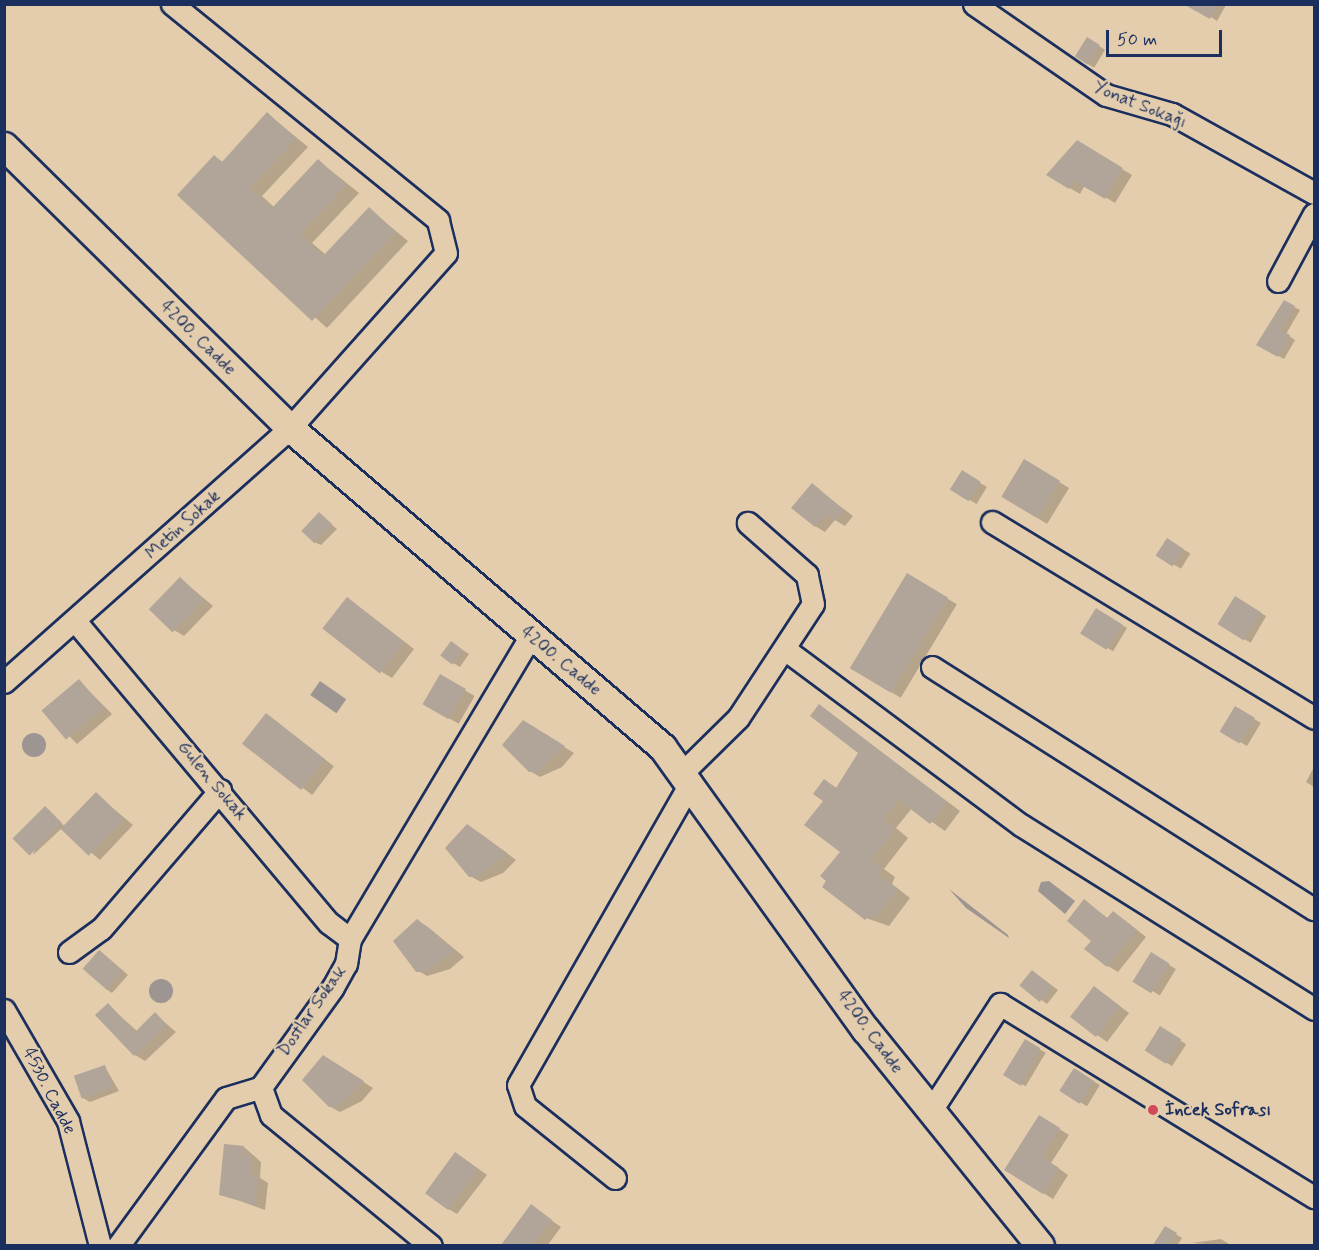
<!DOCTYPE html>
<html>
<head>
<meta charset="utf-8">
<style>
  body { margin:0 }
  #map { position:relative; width:1319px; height:1250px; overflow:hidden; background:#e3cdad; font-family:Mynerve,sans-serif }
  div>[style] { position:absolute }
  .water>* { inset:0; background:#9c9591; transform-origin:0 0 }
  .round { border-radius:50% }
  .shadow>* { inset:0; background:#0003; transform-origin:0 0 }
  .building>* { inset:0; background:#b1a599; transform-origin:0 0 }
  .roads { filter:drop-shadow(2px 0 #1b2f5e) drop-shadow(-2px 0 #1b2f5e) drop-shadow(0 2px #1b2f5e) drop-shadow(0 -2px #1b2f5e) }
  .minor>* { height:21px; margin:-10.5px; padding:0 10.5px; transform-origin:10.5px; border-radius:10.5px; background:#e3cdad }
  .major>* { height:27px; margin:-13.5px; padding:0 13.5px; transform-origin:13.5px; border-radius:13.5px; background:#e3cdad }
  .dots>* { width:16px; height:16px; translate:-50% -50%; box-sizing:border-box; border:3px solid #e3cdad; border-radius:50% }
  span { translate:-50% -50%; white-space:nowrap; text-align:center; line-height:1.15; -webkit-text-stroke:4.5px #e3cdad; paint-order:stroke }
  .street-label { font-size:18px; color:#1b2f5e }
  .poi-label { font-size:18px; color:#1b2f5e; font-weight:700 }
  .left { translate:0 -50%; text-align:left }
  .frame { position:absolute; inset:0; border:6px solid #1b2f5e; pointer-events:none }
  .scale { position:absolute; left:1106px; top:30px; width:116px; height:27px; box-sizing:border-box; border:3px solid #1b2f5e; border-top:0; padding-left:8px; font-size:18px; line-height:21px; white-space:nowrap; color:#1b2f5e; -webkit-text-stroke:4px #e3cdad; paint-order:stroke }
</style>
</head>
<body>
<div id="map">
  <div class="water">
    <i style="left:320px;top:681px;width:32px;height:17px;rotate:35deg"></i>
    <i class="round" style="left:22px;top:733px;width:24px;height:24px"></i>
    <i style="clip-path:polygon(1049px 881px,1075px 901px,1065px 914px,1038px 891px,1041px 882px)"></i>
    <i style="clip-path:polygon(949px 889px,1008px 935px,1009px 938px,966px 908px)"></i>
    <i class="round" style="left:149px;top:979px;width:24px;height:24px"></i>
  </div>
  <div class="shadow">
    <i style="clip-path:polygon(1192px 4px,1233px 4px,1226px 5px,1217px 21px)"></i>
    <i style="left:1087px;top:39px;width:21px;height:21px;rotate:31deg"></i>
    <i style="clip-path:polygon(268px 114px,308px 147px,262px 196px,275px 208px,319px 161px,359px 193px,312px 243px,326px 255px,369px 209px,408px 241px,327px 328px,179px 195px,215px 157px,223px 162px)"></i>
    <i style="clip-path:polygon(1077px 142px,1132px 175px,1115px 203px,1085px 185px,1080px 194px,1048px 175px)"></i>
    <i style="clip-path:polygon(1285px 302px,1300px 310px,1286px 334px,1295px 340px,1284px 359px,1258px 344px)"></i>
    <i style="clip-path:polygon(1035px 467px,1069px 488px,1047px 524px,1003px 496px)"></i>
    <i style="left:962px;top:472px;width:29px;height:20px;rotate:31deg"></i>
    <i style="clip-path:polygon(812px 485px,853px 516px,845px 526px,835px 520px,825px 532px,815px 526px)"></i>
    <i style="clip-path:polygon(319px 514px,337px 529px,321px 545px,314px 542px)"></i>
    <i style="left:1168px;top:540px;width:26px;height:18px;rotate:31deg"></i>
    <i style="left:908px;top:575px;width:57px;height:109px;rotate:31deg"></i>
    <i style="clip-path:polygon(181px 579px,213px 606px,184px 636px,174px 630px)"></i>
    <i style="clip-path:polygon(347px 598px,414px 649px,392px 678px,382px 672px)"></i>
    <i style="left:1235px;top:598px;width:36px;height:31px;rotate:30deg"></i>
    <i style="left:1097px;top:610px;width:35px;height:27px;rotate:31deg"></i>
    <i style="clip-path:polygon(458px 647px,469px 654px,460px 667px,453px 663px)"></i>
    <i style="left:440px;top:676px;width:40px;height:32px;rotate:30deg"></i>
    <i style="clip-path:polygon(79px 681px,112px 714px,77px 744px,44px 710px)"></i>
    <i style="clip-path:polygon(820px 706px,960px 811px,945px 831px,912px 808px,896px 828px,908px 838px,884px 869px,895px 877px,892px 884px,910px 898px,889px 926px,866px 918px,825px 801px,825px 781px,837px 788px,860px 753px)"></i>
    <i style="left:1236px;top:708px;width:29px;height:27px;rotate:31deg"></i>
    <i style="left:266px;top:715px;width:85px;height:36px;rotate:37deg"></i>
    <i style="clip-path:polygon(524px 722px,574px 753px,562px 767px,540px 777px,530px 771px)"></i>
    <i style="clip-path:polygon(1314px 767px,1314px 787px,1306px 782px)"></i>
    <i style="clip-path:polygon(96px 794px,133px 825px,100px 860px,62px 828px,33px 855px,48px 809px,65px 827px)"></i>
    <i style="clip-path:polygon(478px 832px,516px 860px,503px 873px,481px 882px,470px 876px)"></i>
    <i style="clip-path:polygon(1084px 901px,1109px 919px,1113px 913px,1123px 919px,1146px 937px,1118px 972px,1108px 966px,1093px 940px)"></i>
    <i style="clip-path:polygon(418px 921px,428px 927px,464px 957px,450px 969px,427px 976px,417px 970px)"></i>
    <i style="clip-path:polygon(100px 951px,128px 975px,112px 993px,106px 989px)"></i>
    <i style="left:1151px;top:954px;width:29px;height:31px;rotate:31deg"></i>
    <i style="clip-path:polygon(1039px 976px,1058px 990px,1047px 1004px,1022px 986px)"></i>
    <i style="clip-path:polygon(1104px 994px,1129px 1013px,1107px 1042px,1072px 1017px)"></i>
    <i style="clip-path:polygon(108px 1005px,137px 1031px,155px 1014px,176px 1032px,145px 1061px,135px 1055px)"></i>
    <i style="left:1161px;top:1028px;width:30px;height:26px;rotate:33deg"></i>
    <i style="left:1026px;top:1041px;width:23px;height:39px;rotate:31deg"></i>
    <i style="clip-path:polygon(333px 1063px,373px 1088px,362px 1101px,340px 1112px,329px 1106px)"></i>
    <i style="clip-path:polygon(105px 1067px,119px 1091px,90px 1102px,83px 1098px)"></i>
    <i style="left:1075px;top:1070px;width:29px;height:25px;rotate:31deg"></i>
    <i style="clip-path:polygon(1040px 1117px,1069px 1135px,1051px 1163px,1068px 1175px,1053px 1199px,1006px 1170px)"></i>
    <i style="clip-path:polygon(244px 1147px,261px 1162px,260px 1178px,268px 1183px,265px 1210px,221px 1194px)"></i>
    <i style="clip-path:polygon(456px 1153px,487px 1175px,457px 1214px,447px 1208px)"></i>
    <i style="clip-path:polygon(531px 1206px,561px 1227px,547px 1246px,503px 1246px)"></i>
    <i style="clip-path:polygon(1166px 1228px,1182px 1238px,1177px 1246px,1155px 1246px)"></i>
    <i style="clip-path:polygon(1221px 1239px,1232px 1246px,1192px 1243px)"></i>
  </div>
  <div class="building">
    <i style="clip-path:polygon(1183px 4px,1218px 4px,1210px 19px)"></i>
    <i style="left:1087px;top:37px;width:15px;height:23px;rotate:32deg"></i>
    <i style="clip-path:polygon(267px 112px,296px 139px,250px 188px,272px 208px,318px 159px,346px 185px,300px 234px,323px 256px,369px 207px,396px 232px,312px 321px,177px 195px,214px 155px,222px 162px)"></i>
    <i style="clip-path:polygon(1077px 140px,1123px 168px,1105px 199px,1074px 181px,1069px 189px,1046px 175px)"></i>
    <i style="clip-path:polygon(1284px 300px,1295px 306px,1281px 330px,1290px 335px,1278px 357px,1256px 345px)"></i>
    <i style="left:1024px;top:459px;width:42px;height:44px;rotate:31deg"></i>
    <i style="left:962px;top:470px;width:22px;height:23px;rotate:32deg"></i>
    <i style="clip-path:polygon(812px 483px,844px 510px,834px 521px,826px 514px,815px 527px,791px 508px)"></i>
    <i style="left:319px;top:512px;width:18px;height:26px;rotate:43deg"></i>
    <i style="left:1167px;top:538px;width:20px;height:21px;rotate:33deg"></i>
    <i style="left:907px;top:573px;width:48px;height:111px;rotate:31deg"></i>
    <i style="left:180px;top:577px;width:33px;height:45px;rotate:44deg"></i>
    <i style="left:1235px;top:596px;width:31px;height:33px;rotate:32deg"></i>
    <i style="left:347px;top:597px;width:73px;height:40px;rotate:38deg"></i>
    <i style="left:1096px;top:608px;width:31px;height:30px;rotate:32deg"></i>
    <i style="left:451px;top:641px;width:15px;height:18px;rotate:37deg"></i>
    <i style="left:440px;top:674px;width:30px;height:35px;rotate:30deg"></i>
    <i style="left:79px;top:679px;width:38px;height:49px;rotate:50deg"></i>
    <i style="clip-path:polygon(819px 704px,947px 802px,930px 824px,899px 800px,883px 819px,895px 829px,871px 860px,882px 868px,879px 875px,898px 889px,874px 919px,869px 915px,865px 920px,822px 887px,826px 881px,820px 876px,840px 852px,804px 825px,823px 801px,813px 794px,824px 779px,836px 788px,858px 753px,810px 716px)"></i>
    <i style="left:1235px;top:706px;width:23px;height:30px;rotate:31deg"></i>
    <i style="left:266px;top:713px;width:75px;height:39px;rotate:38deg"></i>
    <i style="clip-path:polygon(523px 720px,565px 746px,537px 772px,529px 772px,502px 745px)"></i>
    <i style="left:96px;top:792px;width:39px;height:51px;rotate:44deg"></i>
    <i style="left:45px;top:806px;width:24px;height:46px;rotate:45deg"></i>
    <i style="clip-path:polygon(467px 824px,507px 853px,478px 877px,469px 877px,445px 848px)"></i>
    <i style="clip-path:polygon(1084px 899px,1107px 918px,1113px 911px,1137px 930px,1107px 967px,1084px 949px,1091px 941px,1067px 921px)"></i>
    <i style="clip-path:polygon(417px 919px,455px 951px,424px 972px,416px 972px,393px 941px)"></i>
    <i style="left:99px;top:950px;width:32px;height:25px;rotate:41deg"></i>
    <i style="left:1151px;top:952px;width:22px;height:35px;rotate:32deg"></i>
    <i style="left:1032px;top:970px;width:26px;height:20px;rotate:39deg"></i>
    <i style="left:1094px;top:986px;width:33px;height:39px;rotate:38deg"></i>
    <i style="clip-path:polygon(108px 1003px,135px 1032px,155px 1012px,167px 1025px,134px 1056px,95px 1015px)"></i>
    <i style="left:1160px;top:1026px;width:25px;height:29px;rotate:32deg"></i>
    <i style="clip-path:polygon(1025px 1039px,1040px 1048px,1021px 1086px,1003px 1075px)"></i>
    <i style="clip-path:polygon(323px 1055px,364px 1081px,337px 1107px,329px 1107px,302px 1080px)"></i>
    <i style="left:105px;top:1065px;width:24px;height:33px;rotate:71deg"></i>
    <i style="left:1074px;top:1068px;width:24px;height:27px;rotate:33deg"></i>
    <i style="clip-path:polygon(1039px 1115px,1060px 1128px,1042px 1157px,1059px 1168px,1043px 1194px,1004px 1170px)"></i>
    <i style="clip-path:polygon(224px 1144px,244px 1146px,243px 1154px,252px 1155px,250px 1174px,258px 1175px,255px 1205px,219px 1195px)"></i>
    <i style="left:455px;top:1152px;width:29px;height:51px;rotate:36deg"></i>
    <i style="clip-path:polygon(531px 1204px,552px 1220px,533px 1245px,501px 1245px)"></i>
    <i style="clip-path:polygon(1165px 1226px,1177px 1233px,1169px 1245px,1153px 1245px)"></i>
  </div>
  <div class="roads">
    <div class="minor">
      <i style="left:974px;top:4px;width:160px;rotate:34.6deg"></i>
      <i style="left:1106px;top:95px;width:69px;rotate:16.1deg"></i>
      <i style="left:1172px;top:114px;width:162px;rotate:29.1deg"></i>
      <i style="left:1278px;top:281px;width:76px;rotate:-61.8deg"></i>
      <i style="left:992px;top:522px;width:377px;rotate:31.3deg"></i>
      <i style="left:76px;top:622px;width:393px;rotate:50deg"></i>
      <i style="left:329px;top:923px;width:26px;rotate:37deg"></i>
      <i style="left:786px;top:650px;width:293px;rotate:36.7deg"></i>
      <i style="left:1021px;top:825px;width:346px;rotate:32.1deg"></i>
      <i style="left:932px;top:667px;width:452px;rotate:32.4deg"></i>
      <i style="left:4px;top:682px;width:383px;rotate:-41.6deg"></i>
      <i style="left:290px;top:428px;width:234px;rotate:-48.3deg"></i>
      <i style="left:446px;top:253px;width:34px;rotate:-104deg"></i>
      <i style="left:438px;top:220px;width:343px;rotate:-140.9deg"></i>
      <i style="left:683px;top:772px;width:77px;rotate:-44.5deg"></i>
      <i style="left:738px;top:718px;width:136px;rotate:-56.7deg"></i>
      <i style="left:813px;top:604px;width:30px;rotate:-102deg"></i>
      <i style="left:807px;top:575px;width:79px;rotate:-138.6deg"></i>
      <i style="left:69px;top:952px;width:39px;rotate:-36deg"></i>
      <i style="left:101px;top:929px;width:183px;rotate:-49.4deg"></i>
      <i style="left:4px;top:1010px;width:128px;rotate:60deg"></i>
      <i style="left:68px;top:1121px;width:129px;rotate:75.6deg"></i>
      <i style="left:930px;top:1112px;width:129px;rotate:-57.1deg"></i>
      <i style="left:1000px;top:1004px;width:369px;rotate:31.6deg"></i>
      <i style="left:615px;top:1178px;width:115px;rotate:-141.3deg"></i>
      <i style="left:525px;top:1106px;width:22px;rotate:-108deg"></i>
      <i style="left:518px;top:1085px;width:349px;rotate:-60.3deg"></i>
      <i style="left:118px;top:1246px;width:183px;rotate:-53.9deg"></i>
      <i style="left:226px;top:1098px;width:37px;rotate:-17deg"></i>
      <i style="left:431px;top:1246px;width:207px;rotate:-140.7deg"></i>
      <i style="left:271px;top:1115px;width:30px;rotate:-110deg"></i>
      <i style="left:261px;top:1087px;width:123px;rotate:-54.2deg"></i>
      <i style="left:333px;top:987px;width:26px;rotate:-61deg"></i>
      <i style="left:346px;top:964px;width:25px;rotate:-81deg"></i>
      <i style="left:350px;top:939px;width:354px;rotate:-59.2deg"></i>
    </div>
    <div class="major">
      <i style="left:4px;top:146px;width:402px;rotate:44.6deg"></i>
      <i style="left:290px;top:428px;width:491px;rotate:40.6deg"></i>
      <i style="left:663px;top:748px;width:347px;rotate:54.3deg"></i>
      <i style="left:866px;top:1030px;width:277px;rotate:51.1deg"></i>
    </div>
  </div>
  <div class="dots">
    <i style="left:1153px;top:1110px;background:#d1495b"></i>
  </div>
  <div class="street-label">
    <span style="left:1140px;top:105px;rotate:22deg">Yonat Sokağı</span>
    <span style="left:198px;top:338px;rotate:45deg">4200. Cadde</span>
    <span style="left:183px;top:525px;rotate:-42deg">Metin Sokak</span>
    <span style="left:561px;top:661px;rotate:40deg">4200. Cadde</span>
    <span style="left:212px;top:781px;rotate:50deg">Gulen Sokak</span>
    <span style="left:312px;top:1011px;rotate:-55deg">Dostlar Sokak</span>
    <span style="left:870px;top:1032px;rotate:54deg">4200. Cadde</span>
    <span style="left:49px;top:1091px;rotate:63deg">4530. Cadde</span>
  </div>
  <div class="poi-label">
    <span class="left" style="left:1165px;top:1110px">İncek Sofrası</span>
  </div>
  <div class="frame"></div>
  <div class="scale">50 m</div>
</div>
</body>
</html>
